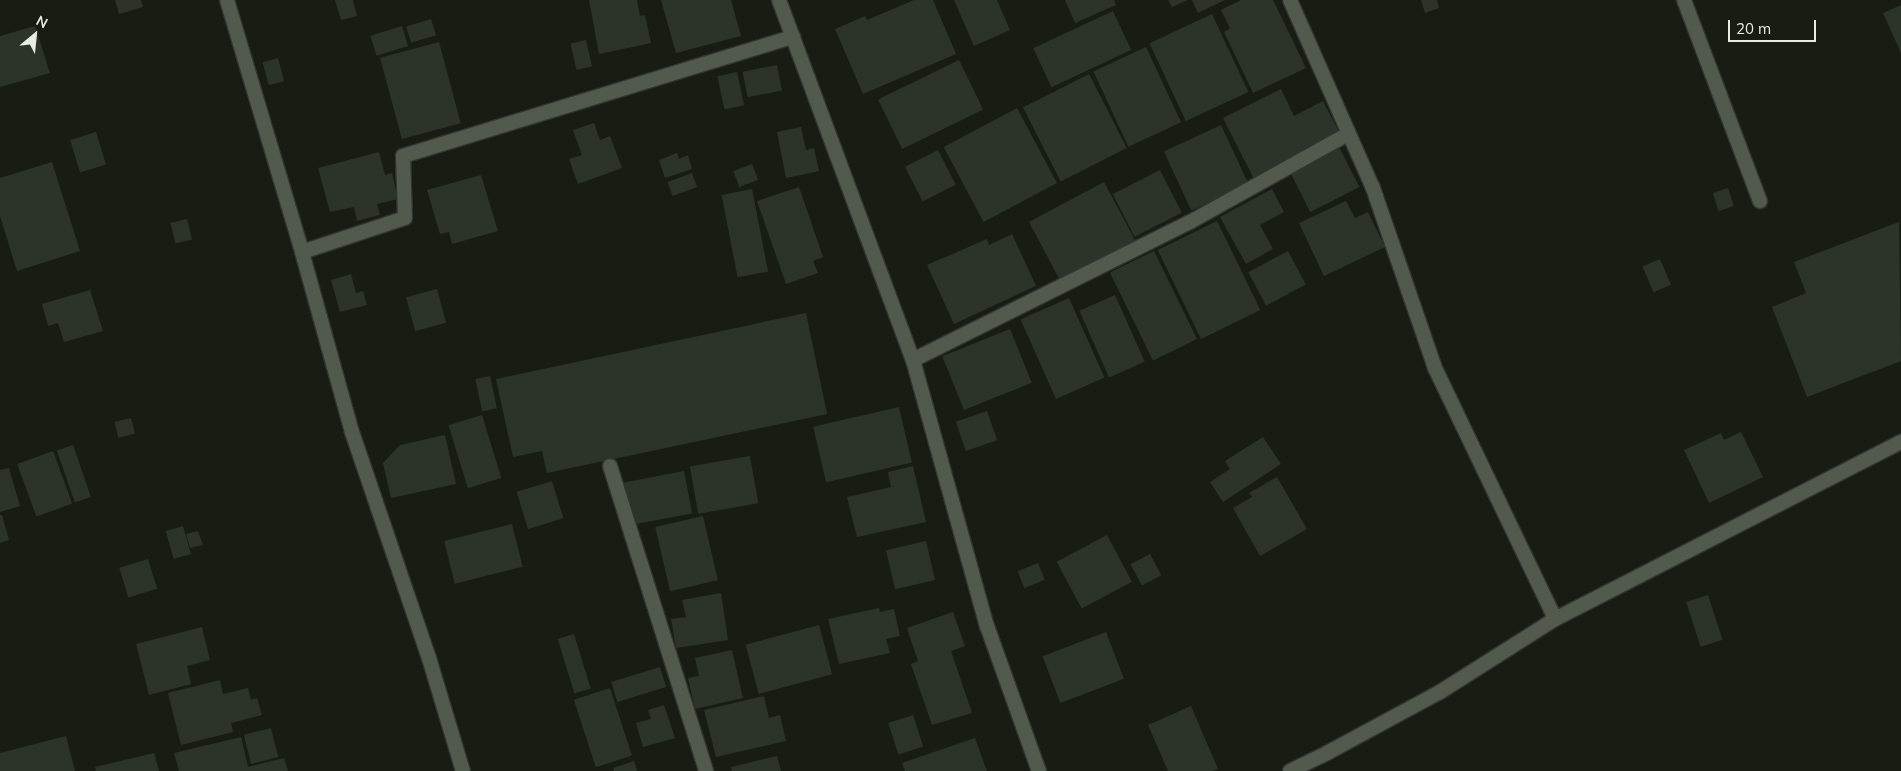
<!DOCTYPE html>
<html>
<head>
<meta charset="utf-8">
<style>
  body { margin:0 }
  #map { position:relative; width:1901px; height:771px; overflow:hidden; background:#171d13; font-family:Mulish,sans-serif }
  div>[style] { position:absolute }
  .building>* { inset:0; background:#2c3429; transform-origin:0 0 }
  .roads { filter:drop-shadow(1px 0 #31352f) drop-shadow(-1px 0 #31352f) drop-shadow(0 1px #31352f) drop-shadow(0 -1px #31352f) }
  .service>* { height:14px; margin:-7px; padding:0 7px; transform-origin:7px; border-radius:7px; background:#525a4e }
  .minor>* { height:14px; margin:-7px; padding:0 7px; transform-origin:7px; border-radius:7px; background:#525a4e }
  span { translate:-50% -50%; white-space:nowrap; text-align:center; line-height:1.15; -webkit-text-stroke:5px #171d13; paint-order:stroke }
  .north { position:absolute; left:10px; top:10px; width:50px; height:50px; -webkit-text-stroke:4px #171d13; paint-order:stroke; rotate:28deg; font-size:14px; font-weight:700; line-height:20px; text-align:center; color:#e7ece5 }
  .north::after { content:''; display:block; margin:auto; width:18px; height:22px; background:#e7ece5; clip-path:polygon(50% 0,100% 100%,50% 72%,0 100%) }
  .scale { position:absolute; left:1728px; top:20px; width:88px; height:22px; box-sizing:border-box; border:2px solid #e7ece5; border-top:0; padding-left:6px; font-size:15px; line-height:18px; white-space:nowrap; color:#e7ece5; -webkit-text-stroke:4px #171d13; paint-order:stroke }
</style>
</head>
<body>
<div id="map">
  <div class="building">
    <i style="clip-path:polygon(115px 0,141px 0,143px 7px,119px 14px)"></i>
    <i style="clip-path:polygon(335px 0,353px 0,357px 16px,341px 20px)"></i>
    <i style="clip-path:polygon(589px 0,637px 0,640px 16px,645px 15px,651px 43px,599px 54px)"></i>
    <i style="clip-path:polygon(661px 0,731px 0,741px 36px,676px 53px)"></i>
    <i style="clip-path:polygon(914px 0,933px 0,956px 54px,863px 94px,835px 29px,865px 16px,867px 20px)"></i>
    <i style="clip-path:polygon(954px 0,997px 0,1010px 30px,974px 46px)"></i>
    <i style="clip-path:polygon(1065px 0,1114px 0,1116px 5px,1075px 23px)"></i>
    <i style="clip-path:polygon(1168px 0,1188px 0,1172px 7px)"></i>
    <i style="clip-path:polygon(1192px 0,1225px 0,1198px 13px)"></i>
    <i style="clip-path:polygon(1241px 0,1273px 0,1306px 68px,1253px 93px,1224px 32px,1230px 28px,1221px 10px)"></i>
    <i style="clip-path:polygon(1421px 0,1437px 0,1439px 8px,1425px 13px)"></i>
    <i style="clip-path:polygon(1901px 5px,1901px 53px,1883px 13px)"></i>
    <i style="left:1113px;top:11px;width:43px;height:88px;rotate:65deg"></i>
    <i style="left:1212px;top:14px;width:86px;height:69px;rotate:65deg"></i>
    <i style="left:431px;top:19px;width:17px;height:26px;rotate:73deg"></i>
    <i style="clip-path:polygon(35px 26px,50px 73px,0 87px,0 36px)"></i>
    <i style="left:402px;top:26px;width:21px;height:33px;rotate:73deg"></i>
    <i style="left:586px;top:40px;width:27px;height:16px;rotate:77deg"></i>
    <i style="left:439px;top:42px;width:84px;height:61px;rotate:75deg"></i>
    <i style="left:1146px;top:47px;width:83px;height:58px;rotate:65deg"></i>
    <i style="left:278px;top:58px;width:24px;height:16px;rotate:75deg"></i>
    <i style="left:959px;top:60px;width:55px;height:90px;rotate:64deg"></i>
    <i style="left:777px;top:65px;width:26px;height:35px;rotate:79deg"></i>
    <i style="left:737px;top:72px;width:34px;height:20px;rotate:78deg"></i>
    <i style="left:1089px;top:74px;width:83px;height:74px;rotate:63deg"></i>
    <i style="clip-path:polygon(1281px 89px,1294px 116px,1323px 101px,1341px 136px,1254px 179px,1223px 118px)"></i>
    <i style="left:1017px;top:108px;width:85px;height:83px;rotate:62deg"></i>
    <i style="clip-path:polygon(594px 123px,600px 140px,610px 136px,622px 168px,578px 184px,569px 159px,582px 155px,573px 130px)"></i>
    <i style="left:1221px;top:125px;width:65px;height:63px;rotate:65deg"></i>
    <i style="clip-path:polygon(801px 127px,806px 150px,814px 148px,819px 171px,786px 178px,777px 132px)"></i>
    <i style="left:96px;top:132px;width:34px;height:27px;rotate:73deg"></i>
    <i style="left:1339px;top:147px;width:45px;height:55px;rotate:63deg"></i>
    <i style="left:938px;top:150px;width:39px;height:37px;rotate:63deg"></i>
    <i style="clip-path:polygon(379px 152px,385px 175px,392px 173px,398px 199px,377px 204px,380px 215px,357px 221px,354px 207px,330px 212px,318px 168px)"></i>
    <i style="clip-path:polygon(677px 153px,679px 159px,688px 155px,692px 169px,665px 178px,659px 160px)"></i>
    <i style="clip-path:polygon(52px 162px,80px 251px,17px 271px,0 216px,0 178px)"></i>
    <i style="left:752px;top:164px;width:17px;height:20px;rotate:69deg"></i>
    <i style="left:1160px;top:170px;width:48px;height:53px;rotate:63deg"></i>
    <i style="left:692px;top:173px;width:15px;height:26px;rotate:70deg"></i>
    <i style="clip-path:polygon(481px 175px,498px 231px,452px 244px,449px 232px,440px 234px,427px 190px)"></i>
    <i style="left:1104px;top:182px;width:68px;height:85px;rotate:62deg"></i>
    <i style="clip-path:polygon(799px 187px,823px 257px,813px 261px,818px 273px,786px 284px,757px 201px)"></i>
    <i style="left:1728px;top:188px;width:19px;height:16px;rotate:72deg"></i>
    <i style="left:752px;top:189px;width:84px;height:31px;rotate:79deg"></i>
    <i style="clip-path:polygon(1272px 189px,1284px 212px,1260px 225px,1273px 249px,1246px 264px,1220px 217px)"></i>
    <i style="clip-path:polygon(1346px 201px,1355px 218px,1368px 212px,1385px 247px,1324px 276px,1299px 223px)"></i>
    <i style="left:187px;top:219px;width:21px;height:17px;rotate:76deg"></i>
    <i style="left:1217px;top:221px;width:99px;height:66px;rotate:64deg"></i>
    <i style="clip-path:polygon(1899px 222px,1901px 361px,1807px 397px,1772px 307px,1806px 293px,1794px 262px)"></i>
    <i style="clip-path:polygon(1012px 234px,1036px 286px,954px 324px,927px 265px,987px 239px,989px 245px)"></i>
    <i style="left:1154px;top:251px;width:98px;height:49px;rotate:64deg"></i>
    <i style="left:1288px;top:251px;width:38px;height:45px;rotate:62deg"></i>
    <i style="left:1660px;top:259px;width:28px;height:19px;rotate:67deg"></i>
    <i style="clip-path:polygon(351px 274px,356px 293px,363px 291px,367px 305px,340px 312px,331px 280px)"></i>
    <i style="left:437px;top:289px;width:35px;height:32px;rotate:75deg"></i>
    <i style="clip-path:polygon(90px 290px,103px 331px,64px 342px,58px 323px,48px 326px,42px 304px)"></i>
    <i style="left:1115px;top:295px;width:73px;height:39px;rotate:66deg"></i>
    <i style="left:1069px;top:298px;width:87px;height:53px;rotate:66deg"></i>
    <i style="clip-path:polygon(806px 313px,827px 414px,547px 473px,542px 451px,513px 457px,496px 379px)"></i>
    <i style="left:1010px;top:329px;width:58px;height:73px;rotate:68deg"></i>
    <i style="left:490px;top:376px;width:33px;height:15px;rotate:78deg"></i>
    <i style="left:899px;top:407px;width:57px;height:88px;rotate:77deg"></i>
    <i style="left:987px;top:411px;width:31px;height:33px;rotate:71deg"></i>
    <i style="left:482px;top:415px;width:66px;height:35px;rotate:73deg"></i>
    <i style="left:131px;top:418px;width:16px;height:17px;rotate:76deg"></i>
    <i style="clip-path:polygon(1741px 432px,1763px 477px,1709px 503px,1684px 450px,1721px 433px,1724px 440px)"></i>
    <i style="clip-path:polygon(445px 435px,456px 484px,391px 498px,383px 463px,400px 445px)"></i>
    <i style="clip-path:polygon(1263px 437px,1281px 464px,1223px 502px,1210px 482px,1230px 469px,1225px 461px)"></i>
    <i style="left:73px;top:445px;width:55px;height:17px;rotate:71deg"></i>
    <i style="left:53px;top:451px;width:56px;height:38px;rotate:70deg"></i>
    <i style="left:750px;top:456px;width:48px;height:61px;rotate:80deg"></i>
    <i style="clip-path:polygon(913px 466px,926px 522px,857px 537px,847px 497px,891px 487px,888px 472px)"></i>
    <i style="clip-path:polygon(9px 468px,20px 506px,0 512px,0 470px)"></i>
    <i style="left:684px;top:471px;width:43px;height:62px;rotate:79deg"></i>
    <i style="clip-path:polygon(1277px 477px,1307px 529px,1260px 556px,1233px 508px,1252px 497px,1249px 493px)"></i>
    <i style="left:552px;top:481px;width:39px;height:37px;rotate:73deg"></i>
    <i style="clip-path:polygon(0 515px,2px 515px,9px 540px,0 543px)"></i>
    <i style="left:703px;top:516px;width:66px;height:49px;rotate:77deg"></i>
    <i style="left:512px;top:524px;width:44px;height:70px;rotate:76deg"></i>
    <i style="left:183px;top:526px;width:29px;height:18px;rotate:74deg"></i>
    <i style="clip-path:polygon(198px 531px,203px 545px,190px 548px,186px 534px)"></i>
    <i style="left:1107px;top:535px;width:53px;height:57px;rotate:62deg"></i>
    <i style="left:926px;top:541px;width:40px;height:41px;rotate:77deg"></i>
    <i style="left:1150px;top:554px;width:24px;height:22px;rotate:62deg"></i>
    <i style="left:148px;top:559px;width:31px;height:30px;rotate:73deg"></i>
    <i style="left:1038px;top:563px;width:18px;height:22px;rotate:68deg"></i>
    <i style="clip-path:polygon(721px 593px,728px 640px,676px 648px,671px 619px,686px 617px,682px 600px)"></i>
    <i style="left:1708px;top:595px;width:47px;height:23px;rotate:72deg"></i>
    <i style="clip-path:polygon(879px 608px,880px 612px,894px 609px,900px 636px,886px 639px,890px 653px,839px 664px,828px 619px)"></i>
    <i style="clip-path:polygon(953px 612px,965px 646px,951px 651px,972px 713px,932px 725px,911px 664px,918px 661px,907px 628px)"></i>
    <i style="left:819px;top:625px;width:51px;height:76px;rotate:75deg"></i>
    <i style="clip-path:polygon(202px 627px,210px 660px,187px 666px,191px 684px,149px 695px,136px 644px)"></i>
    <i style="left:1106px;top:632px;width:50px;height:68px;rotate:69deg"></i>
    <i style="left:574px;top:634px;width:57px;height:17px;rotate:73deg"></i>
    <i style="clip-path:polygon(732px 650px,743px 698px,695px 709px,688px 678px,699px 676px,695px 658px)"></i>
    <i style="left:660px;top:667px;width:21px;height:51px;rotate:73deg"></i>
    <i style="clip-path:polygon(220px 680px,223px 694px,248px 688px,251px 700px,257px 698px,262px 715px,231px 723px,233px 732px,181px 745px,168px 693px)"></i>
    <i style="left:610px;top:688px;width:71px;height:38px;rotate:72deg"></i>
    <i style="clip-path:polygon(764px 696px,769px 718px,780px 715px,786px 741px,716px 757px,704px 710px)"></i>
    <i style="clip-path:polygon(664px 705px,675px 738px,643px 747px,636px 723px,651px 719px,648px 710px)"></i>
    <i style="clip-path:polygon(1191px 706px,1218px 769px,1212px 771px,1168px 771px,1148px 725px)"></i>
    <i style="left:913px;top:715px;width:33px;height:26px;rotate:72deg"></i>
    <i style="left:271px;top:728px;width:30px;height:28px;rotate:76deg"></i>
    <i style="clip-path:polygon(66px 736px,75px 771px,0 771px,0 753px)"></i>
    <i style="clip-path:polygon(241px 737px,248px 767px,284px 758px,288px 771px,179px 771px,174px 753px)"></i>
    <i style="clip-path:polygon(975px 738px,987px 771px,905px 771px,902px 763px)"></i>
    <i style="clip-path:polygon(154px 753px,159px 771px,96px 771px,95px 767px)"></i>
    <i style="clip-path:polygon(777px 756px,781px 771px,732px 771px,731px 767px)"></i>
    <i style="clip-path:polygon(634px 761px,637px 771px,614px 771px,613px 768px)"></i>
  </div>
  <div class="roads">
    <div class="service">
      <i style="left:227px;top:0;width:263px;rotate:73.4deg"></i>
      <i style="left:302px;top:252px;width:187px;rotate:74.5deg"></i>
      <i style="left:352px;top:432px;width:239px;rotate:71.2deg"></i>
      <i style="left:429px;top:658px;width:118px;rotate:73.3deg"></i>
      <i style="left:1684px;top:0;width:215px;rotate:69.3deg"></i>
      <i style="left:302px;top:252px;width:108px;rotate:-18.3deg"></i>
      <i style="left:405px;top:218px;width:62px;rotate:-91.8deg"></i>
      <i style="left:403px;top:156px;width:408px;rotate:-17deg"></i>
      <i style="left:913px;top:360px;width:309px;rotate:-26.5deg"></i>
      <i style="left:1190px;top:222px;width:181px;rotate:-29.1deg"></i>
    </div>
    <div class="minor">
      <i style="left:779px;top:0;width:384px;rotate:69.6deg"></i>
      <i style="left:913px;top:360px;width:276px;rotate:74.5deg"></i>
      <i style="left:987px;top:626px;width:154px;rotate:70.3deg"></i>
      <i style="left:1290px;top:0;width:206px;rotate:66.2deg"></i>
      <i style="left:1373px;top:188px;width:190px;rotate:71deg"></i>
      <i style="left:1435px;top:368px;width:278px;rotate:64.4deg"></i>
      <i style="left:610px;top:466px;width:320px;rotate:72.5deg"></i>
      <i style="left:1290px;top:771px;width:41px;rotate:-25.9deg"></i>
      <i style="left:1327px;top:753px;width:128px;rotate:-28.4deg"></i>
      <i style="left:1440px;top:692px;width:136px;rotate:-32.4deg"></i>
      <i style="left:1555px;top:619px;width:389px;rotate:-27.1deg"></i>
    </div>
  </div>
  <div class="north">N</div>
  <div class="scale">20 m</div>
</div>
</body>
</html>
